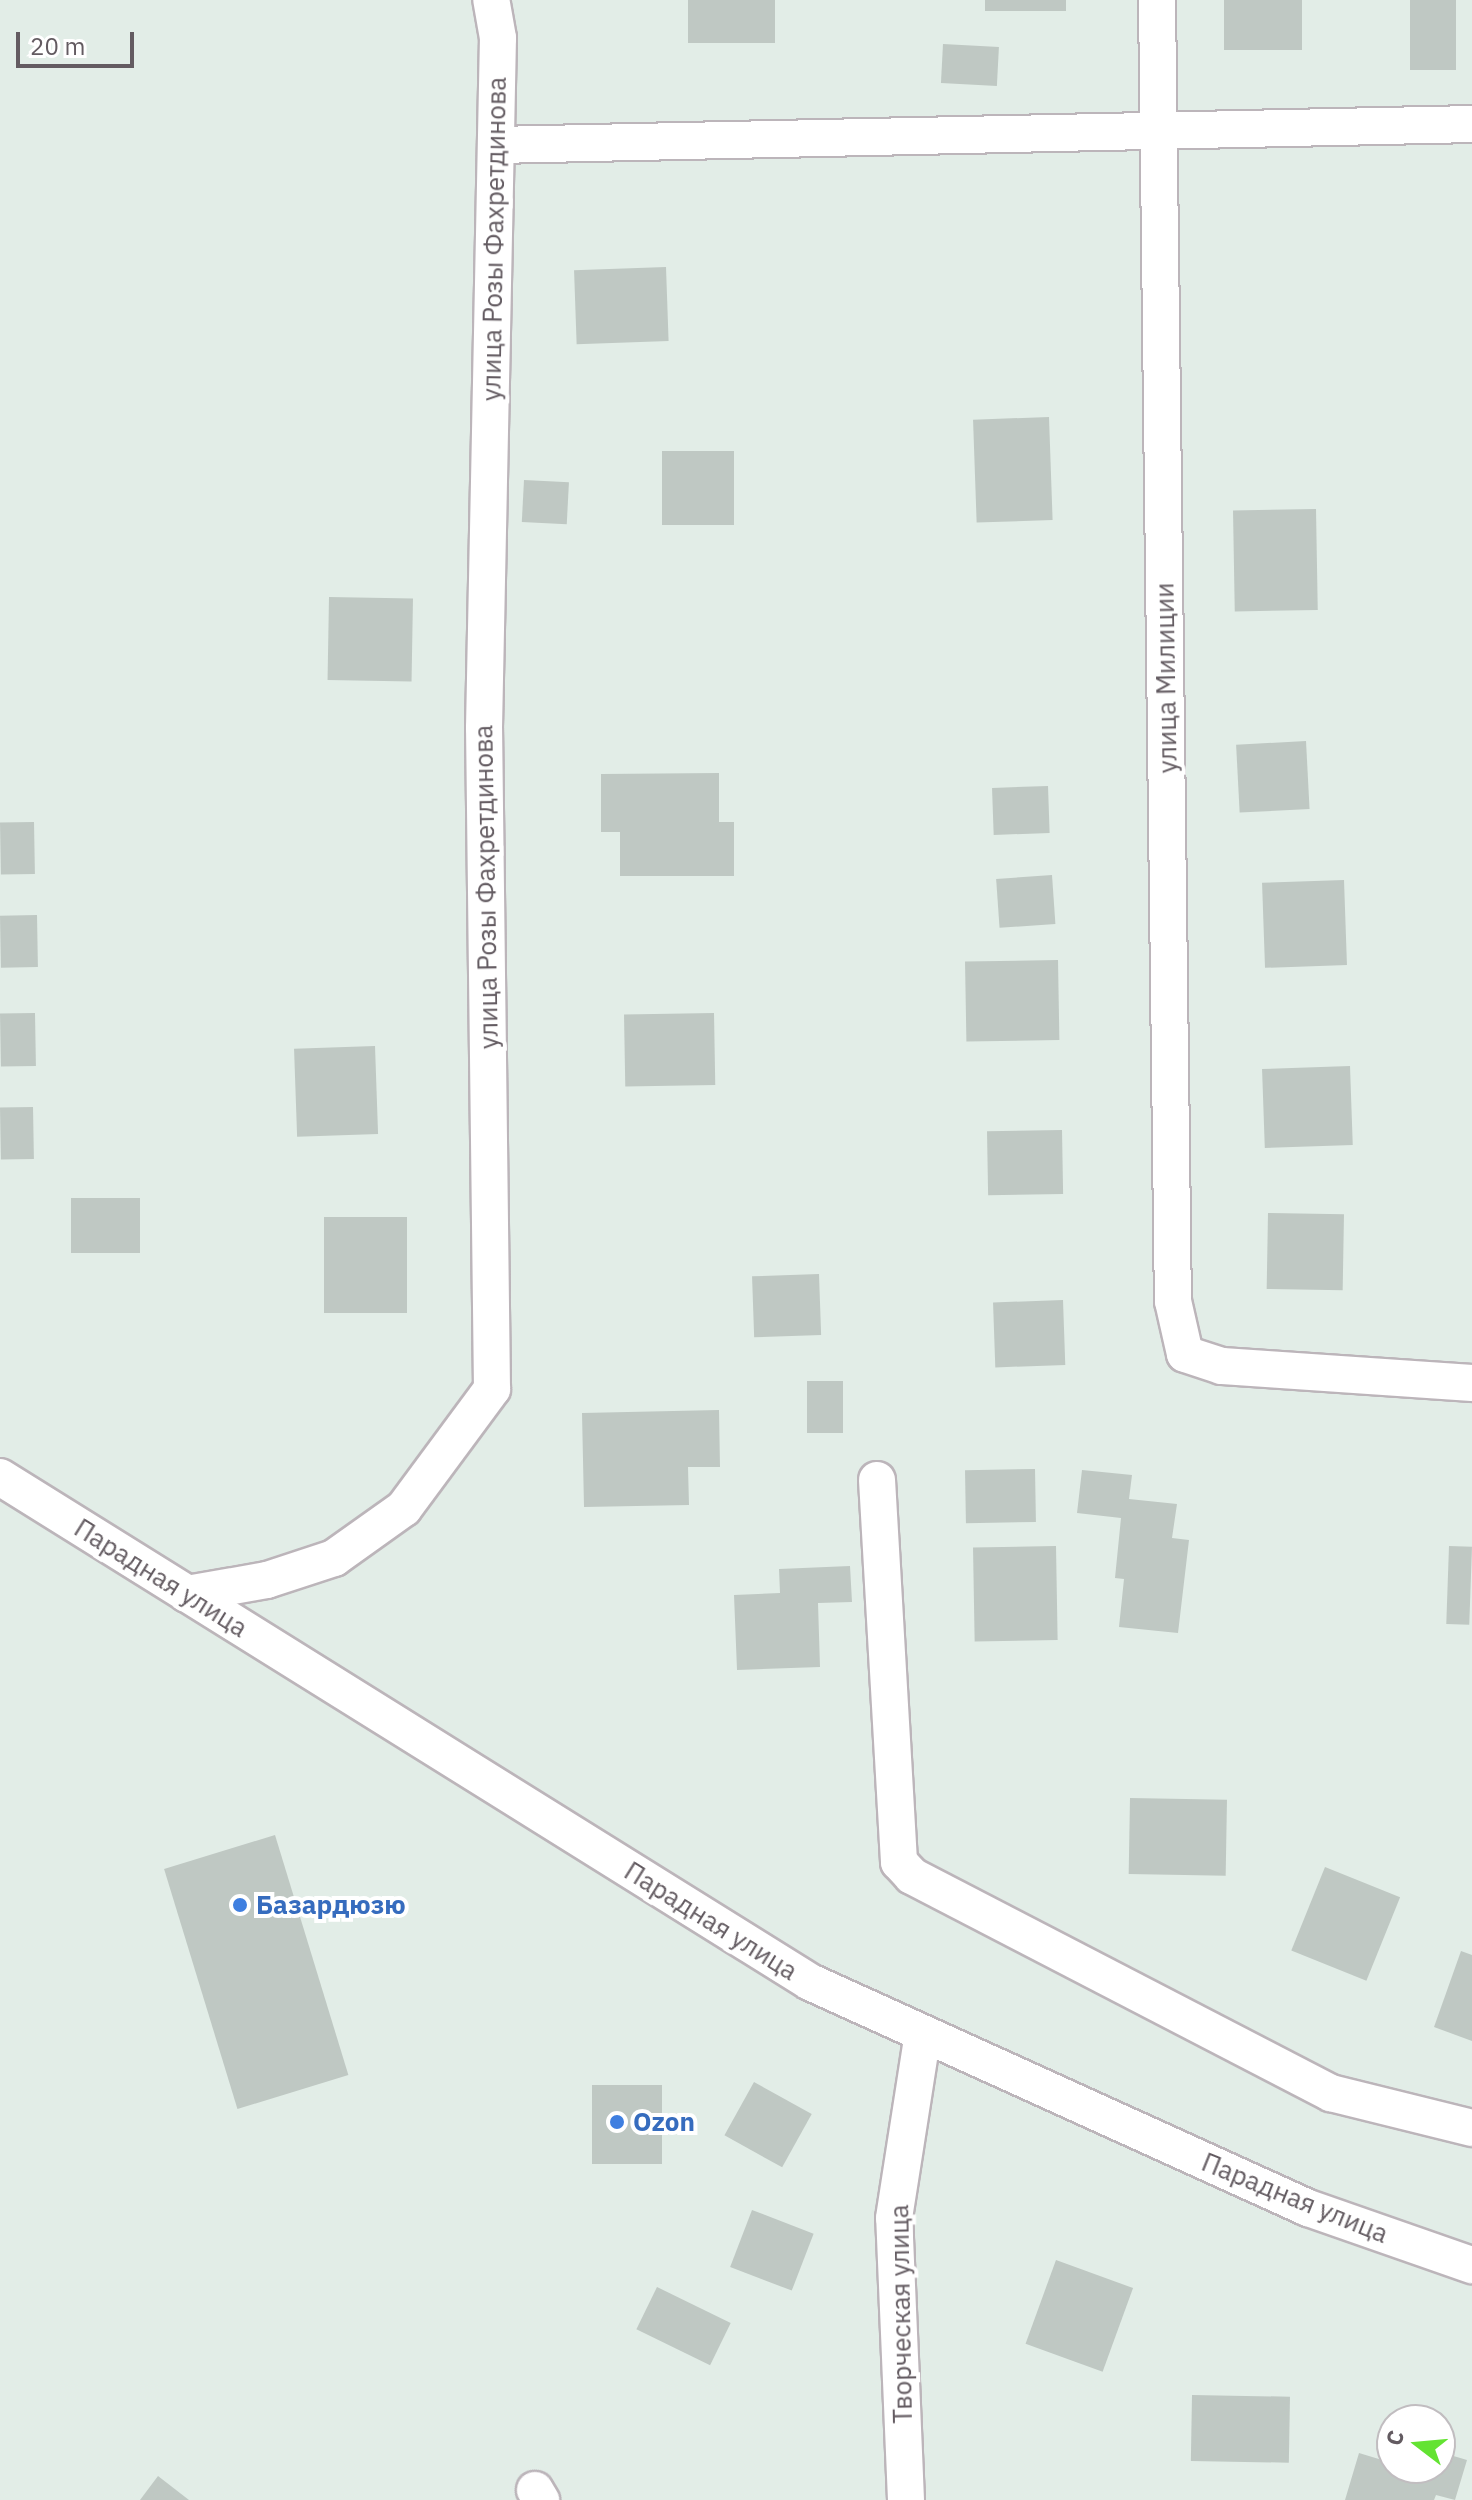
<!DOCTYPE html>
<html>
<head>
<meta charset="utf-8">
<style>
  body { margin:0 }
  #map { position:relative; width:1472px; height:2500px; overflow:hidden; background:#e2ede7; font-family:"IBM Plex Sans",sans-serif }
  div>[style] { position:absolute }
  .building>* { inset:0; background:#bfc8c3; transform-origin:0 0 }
  .roads { filter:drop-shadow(2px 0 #bcb5ba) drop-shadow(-2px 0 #bcb5ba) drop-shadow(0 2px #bcb5ba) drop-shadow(0 -2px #bcb5ba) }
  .street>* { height:36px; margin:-18px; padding:0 18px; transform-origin:18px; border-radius:18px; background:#fff }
  .dots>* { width:22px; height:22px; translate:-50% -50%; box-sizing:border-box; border:4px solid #fff; border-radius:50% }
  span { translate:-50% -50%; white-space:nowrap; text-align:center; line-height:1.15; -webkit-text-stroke:8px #fff; paint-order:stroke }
  .street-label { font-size:26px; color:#635b61 }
  .shop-label { font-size:26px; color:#366cbe; font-weight:700 }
  .left { translate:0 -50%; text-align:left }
  .north { position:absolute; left:1376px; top:2404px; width:80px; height:80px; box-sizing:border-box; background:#fff; border:2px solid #c1bdc0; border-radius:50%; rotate:286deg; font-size:22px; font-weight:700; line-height:32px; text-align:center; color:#635b61 }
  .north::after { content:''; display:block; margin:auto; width:28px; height:36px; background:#63e332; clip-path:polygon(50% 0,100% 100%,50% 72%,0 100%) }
  .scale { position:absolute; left:16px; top:32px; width:118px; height:36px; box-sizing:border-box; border:4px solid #635b61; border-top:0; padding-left:10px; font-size:24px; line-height:28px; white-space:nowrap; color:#635b61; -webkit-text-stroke:6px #fff; paint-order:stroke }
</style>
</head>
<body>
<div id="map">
  <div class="building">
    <i style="left:688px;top:0;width:87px;height:43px"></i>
    <i style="left:985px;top:0;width:81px;height:11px"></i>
    <i style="left:1224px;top:0;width:78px;height:50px"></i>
    <i style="left:1410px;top:0;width:46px;height:70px"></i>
    <i style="left:943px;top:44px;width:56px;height:39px;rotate:3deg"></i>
    <i style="left:666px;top:267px;width:74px;height:92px;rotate:88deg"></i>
    <i style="left:1049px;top:417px;width:103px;height:76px;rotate:88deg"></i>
    <i style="left:662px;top:451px;width:72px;height:74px"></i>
    <i style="left:524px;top:480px;width:45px;height:42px;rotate:3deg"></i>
    <i style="left:1316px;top:509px;width:101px;height:83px;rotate:89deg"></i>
    <i style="left:329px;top:597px;width:84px;height:83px;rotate:1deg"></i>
    <i style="left:1306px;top:741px;width:68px;height:70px;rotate:87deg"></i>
    <i style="clip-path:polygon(719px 773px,719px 822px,734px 822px,734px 876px,620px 876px,620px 832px,601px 832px,601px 774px)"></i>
    <i style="left:1048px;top:786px;width:47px;height:56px;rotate:88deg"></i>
    <i style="left:34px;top:822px;width:52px;height:34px;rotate:89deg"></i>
    <i style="left:1052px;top:875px;width:49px;height:56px;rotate:86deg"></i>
    <i style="left:1344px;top:880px;width:85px;height:82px;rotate:88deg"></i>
    <i style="left:37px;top:915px;width:52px;height:37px;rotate:89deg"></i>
    <i style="left:1058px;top:960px;width:80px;height:93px;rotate:89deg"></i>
    <i style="left:35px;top:1013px;width:53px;height:35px;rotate:89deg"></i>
    <i style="left:714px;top:1013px;width:72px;height:90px;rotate:89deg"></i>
    <i style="left:375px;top:1046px;width:88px;height:81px;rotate:88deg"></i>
    <i style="left:1350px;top:1066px;width:79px;height:88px;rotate:88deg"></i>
    <i style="left:33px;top:1107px;width:52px;height:33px;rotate:89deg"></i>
    <i style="left:1062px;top:1130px;width:64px;height:75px;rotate:89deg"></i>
    <i style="left:71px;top:1198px;width:69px;height:55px"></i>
    <i style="left:1268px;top:1213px;width:76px;height:76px;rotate:1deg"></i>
    <i style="left:324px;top:1217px;width:83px;height:96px"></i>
    <i style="left:819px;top:1274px;width:61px;height:67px;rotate:88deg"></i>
    <i style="left:1063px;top:1300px;width:65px;height:70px;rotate:88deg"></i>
    <i style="left:807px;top:1381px;width:36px;height:52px"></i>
    <i style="clip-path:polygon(719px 1410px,720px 1467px,688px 1467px,689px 1505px,584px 1507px,582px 1413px)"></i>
    <i style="left:1035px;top:1469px;width:53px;height:70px;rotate:89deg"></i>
    <i style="clip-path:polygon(1082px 1470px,1132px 1475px,1129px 1499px,1177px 1504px,1172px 1538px,1189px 1540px,1178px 1633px,1119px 1627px,1124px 1579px,1115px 1578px,1121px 1518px,1077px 1513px)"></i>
    <i style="left:1056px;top:1546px;width:94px;height:83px;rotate:89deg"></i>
    <i style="left:1449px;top:1546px;width:23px;height:78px;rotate:2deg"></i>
    <i style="clip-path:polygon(850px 1566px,852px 1602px,818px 1603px,820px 1667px,737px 1670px,734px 1595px,780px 1593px,779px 1569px)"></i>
    <i style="left:1130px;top:1798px;width:97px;height:76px;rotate:1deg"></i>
    <i style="left:275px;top:1835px;width:251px;height:116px;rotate:73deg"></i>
    <i style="left:1325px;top:1867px;width:81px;height:90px;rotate:22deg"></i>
    <i style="clip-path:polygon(1461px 1951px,1472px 1955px,1472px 2041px,1434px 2027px)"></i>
    <i style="left:754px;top:2082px;width:66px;height:61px;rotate:29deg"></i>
    <i style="left:592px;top:2085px;width:70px;height:79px"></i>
    <i style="left:752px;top:2210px;width:66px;height:61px;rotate:21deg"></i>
    <i style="left:1056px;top:2260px;width:82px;height:89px;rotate:20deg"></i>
    <i style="left:657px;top:2287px;width:82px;height:47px;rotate:26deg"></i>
    <i style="left:1192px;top:2395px;width:98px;height:66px;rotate:1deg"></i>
    <i style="clip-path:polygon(1440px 2452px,1467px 2460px,1455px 2500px,1436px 2495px,1434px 2500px,1345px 2500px,1359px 2453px,1392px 2463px,1392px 2468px,1440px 2468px)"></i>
    <i style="clip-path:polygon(158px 2476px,189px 2500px,140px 2500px)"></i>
  </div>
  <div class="roads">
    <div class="street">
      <i style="left:1157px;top:0;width:1301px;rotate:89.3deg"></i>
      <i style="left:1173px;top:1301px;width:54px;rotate:77.2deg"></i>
      <i style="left:1185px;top:1354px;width:39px;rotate:18deg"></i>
      <i style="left:1222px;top:1366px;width:251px;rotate:3.9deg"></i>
      <i style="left:496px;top:145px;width:976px;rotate:-1.23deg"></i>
      <i style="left:0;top:1477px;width:955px;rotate:31.94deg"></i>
      <i style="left:810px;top:1982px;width:547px;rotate:24.41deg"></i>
      <i style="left:1308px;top:2208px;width:174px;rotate:19.2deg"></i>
      <i style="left:877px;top:1480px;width:383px;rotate:86.7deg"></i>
      <i style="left:899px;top:1862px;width:19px;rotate:47deg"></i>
      <i style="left:912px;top:1876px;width:472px;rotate:27.4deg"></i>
      <i style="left:1331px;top:2093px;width:145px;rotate:13.9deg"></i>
      <i style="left:187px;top:1594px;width:81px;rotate:-9.9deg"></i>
      <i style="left:267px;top:1580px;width:71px;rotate:-18.2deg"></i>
      <i style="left:334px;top:1558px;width:86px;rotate:-35.5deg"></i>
      <i style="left:404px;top:1508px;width:148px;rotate:-53.5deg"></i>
      <i style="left:492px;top:1389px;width:661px;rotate:-90.69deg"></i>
      <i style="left:484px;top:728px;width:690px;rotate:-88.84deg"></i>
      <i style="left:498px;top:38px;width:39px;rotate:-100deg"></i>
      <i style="left:535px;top:2490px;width:12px;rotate:59deg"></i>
      <i style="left:906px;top:2500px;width:282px;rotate:-92.4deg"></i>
      <i style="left:894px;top:2218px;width:187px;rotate:-81.1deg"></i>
    </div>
  </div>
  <div class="dots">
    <i style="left:240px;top:1905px;background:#3f7fe0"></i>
    <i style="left:617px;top:2122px;background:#3f7fe0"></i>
  </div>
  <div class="street-label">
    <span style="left:494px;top:239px;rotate:-89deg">улица Розы Фахретдинова</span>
    <span style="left:1166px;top:678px;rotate:-91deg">улица Милиции</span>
    <span style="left:486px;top:887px;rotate:-91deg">улица Розы Фахретдинова</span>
    <span style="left:161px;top:1578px;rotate:32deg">Парадная улица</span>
    <span style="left:711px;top:1921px;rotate:32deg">Парадная улица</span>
    <span style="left:1295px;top:2198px;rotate:22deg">Парадная улица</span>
    <span style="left:901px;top:2314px;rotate:-91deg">Творческая улица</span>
  </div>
  <div class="shop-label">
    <span class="left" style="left:256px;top:1905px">Базардюзю</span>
    <span class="left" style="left:633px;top:2122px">Ozon</span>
  </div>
  <div class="north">С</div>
  <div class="scale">20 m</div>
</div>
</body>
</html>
